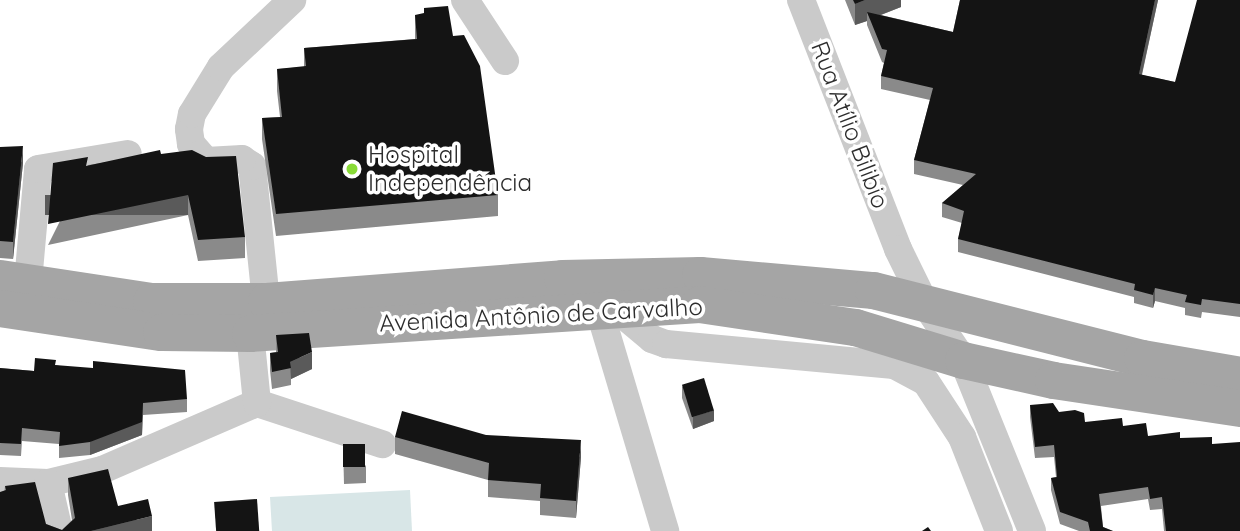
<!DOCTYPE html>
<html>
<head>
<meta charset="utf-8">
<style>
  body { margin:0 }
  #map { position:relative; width:1240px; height:531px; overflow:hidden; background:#fff; font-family:Quicksand,sans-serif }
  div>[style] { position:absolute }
  .green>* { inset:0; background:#d8e6e7 }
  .minor>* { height:28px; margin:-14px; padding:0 14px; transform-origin:14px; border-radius:14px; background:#cacaca }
  .major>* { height:37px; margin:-18.5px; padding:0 18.5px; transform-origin:18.5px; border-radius:18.5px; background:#a5a5a5 }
  .wall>* { inset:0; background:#8a8a8a }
  .shaded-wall>* { inset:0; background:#5a5a5a; transform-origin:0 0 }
  .building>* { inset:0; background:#141414; transform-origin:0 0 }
  .dots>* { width:19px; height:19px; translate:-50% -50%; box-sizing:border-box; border:4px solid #fff; border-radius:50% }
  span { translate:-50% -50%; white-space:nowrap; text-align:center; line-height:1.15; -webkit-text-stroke:7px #fff; paint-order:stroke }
  .street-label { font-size:24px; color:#2d2d2d }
  .poi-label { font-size:24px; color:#2d2d2d }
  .left { translate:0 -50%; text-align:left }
</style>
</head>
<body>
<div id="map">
  <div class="green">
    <i style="clip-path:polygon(410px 490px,412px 531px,272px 531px,270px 497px)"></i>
  </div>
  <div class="minor">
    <i style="left:465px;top:0;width:73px;rotate:56.7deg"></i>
    <i style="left:801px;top:0;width:267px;rotate:68.7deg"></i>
    <i style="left:898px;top:249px;width:59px;rotate:63.9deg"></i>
    <i style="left:924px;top:302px;width:70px;rotate:56.1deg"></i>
    <i style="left:963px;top:360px;width:184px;rotate:68deg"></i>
    <i style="left:28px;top:282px;width:113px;rotate:-84.9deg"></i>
    <i style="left:38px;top:169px;width:91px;rotate:-9.5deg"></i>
    <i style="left:266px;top:301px;width:136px;rotate:-95.9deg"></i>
    <i style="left:252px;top:166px;width:12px;rotate:-145deg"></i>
    <i style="left:242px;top:159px;width:36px;rotate:177deg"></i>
    <i style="left:206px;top:161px;width:23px;rotate:-131deg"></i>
    <i style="left:191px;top:144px;width:15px;rotate:-98deg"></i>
    <i style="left:189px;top:129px;width:15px;rotate:-79deg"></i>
    <i style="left:192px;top:114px;width:55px;rotate:-58.3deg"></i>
    <i style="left:221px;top:67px;width:98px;rotate:-43.3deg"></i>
    <i style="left:615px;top:308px;width:48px;rotate:40deg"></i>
    <i style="left:652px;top:339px;width:15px;rotate:20deg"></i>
    <i style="left:666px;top:344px;width:229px;rotate:5.3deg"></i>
    <i style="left:894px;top:365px;width:36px;rotate:28deg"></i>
    <i style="left:926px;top:382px;width:66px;rotate:56.8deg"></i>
    <i style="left:962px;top:437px;width:101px;rotate:68.5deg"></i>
    <i style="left:599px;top:309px;width:232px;rotate:73.4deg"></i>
    <i style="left:257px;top:403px;width:132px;rotate:18.2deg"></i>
    <i style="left:0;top:481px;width:48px;rotate:2.4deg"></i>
    <i style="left:48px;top:483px;width:56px;rotate:-13.5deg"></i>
    <i style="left:102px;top:470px;width:169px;rotate:-23.4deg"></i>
    <i style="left:257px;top:403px;width:70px;rotate:-95.7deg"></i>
    <i style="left:48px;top:483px;width:49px;rotate:77.1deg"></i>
  </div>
  <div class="major">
    <i style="left:0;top:278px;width:153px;rotate:8.7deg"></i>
    <i style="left:151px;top:301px;width:115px"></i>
    <i style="left:266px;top:301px;width:297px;rotate:-4.4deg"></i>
    <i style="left:562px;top:278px;width:138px;rotate:-1.2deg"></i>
    <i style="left:700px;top:275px;width:174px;rotate:5deg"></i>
    <i style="left:873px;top:290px;width:277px;rotate:14.2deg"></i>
    <i style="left:1142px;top:358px;width:99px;rotate:9.8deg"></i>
    <i style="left:0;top:308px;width:163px;rotate:8.5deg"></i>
    <i style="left:161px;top:332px;width:89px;rotate:0.6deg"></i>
    <i style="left:250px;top:333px;width:450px;rotate:-3.7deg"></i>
    <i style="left:699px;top:304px;width:158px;rotate:8.4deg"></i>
    <i style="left:855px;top:327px;width:113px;rotate:17deg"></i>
    <i style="left:963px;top:360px;width:92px;rotate:12.5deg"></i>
    <i style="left:1053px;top:380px;width:189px;rotate:8.5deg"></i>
  </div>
  <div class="wall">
    <i style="clip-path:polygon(845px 0,901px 0,901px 7px,881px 15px,953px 32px,960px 0,1158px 0,1142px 75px,1175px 82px,1240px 0,1240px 317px,1202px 312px,1201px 318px,1185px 315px,1185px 308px,1155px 301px,1153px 308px,1134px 303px,1134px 297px,958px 252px,958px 239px,962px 223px,942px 217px,942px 203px,963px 185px,914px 174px,914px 160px,930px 100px,881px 89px,881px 76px,884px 63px,882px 62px,867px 25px,867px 21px,855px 25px)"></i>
    <i style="clip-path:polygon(415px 15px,453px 36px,498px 195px,498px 216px,276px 236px,262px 139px,262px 118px,280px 117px,277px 91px,277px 69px,304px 67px,304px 48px,415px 39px)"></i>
    <i style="clip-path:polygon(0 147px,23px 163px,13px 259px,0 258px)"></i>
    <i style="clip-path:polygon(161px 154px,245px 237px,245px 258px,198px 261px,188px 215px,48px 245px,88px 165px)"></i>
    <i style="clip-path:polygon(276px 335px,312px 369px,291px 379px,291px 385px,272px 389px,270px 370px,270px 353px,276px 352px)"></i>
    <i style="clip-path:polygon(56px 365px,187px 399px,187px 412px,143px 415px,142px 435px,90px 455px,59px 458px,59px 444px,22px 441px,21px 456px,0 455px,0 368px,34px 371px)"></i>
    <i style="clip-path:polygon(682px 386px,714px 421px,693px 429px,682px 398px)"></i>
    <i style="clip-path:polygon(1030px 405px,1059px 412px,1085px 422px,1123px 426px,1148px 436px,1180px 438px,1212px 444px,1240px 531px,1164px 531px,1162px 509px,1150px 510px,1148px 499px,1101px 506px,1103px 527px,1113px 531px,1079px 531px,1060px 524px,1051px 490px,1051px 478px,1056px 477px,1054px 457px,1035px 458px,1030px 417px)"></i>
    <i style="clip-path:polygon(486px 435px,581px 457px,576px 518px,540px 515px,540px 501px,488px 497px,488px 480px,395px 454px,395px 437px)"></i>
    <i style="clip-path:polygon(343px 444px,366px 466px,366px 483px,344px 484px)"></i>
    <i style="clip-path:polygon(68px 478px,118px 506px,152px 531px,0 531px,5px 486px,46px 524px,62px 530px,72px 520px,68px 495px)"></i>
  </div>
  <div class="shaded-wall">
    <i style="clip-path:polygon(865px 0,901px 0,901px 7px,870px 19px,867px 12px,867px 21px,855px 25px,855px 4px)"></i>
    <i style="clip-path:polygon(1155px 0,1158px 0,1139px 87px,1139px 74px)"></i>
    <i style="clip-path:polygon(23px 146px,23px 163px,13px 259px,13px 242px)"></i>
    <i style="left:188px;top:195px;width:20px;height:143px;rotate:90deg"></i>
    <i style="clip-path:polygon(1155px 288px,1155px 301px,1153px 308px,1153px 295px)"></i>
    <i style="clip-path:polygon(312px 352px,312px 369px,291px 379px,290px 362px)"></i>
    <i style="clip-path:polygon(143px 403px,142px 435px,90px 455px,90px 442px)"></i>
    <i style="clip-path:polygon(714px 410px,714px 421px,693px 429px,693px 417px)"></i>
    <i style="clip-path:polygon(581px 440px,581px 457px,576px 518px,576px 501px)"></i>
    <i style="clip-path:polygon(152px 516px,152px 531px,91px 531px)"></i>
  </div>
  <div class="building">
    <i style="clip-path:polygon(853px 0,865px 0,855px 4px)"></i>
    <i style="clip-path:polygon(960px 0,1155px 0,1139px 74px,1175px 82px,1197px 0,1240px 0,1240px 304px,1202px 299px,1201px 305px,1185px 302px,1187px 295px,1155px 288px,1153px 295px,1134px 290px,1135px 284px,958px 239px,964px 211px,942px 203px,976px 174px,914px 160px,933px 88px,881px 76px,887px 50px,882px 49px,867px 12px,953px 32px)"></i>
    <i style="clip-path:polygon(448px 6px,453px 36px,464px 35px,480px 66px,498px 195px,276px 214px,262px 118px,282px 117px,277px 69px,306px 66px,304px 48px,417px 39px,415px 15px,424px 13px,424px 8px)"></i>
    <i style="clip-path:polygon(23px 146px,13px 242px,0 241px,0 147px)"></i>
    <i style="clip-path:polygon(160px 150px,161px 154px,192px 150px,206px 157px,236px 156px,245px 237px,198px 240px,188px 195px,48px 224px,53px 163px,88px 157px,86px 166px)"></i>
    <i style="clip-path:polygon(309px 333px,312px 352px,290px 362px,291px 368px,272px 372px,270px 353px,278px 352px,276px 335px)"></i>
    <i style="clip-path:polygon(35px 358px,56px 360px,55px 365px,93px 368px,93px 361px,185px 370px,187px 399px,143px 403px,142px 422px,90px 442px,59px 446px,60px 432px,22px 428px,21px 444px,0 443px,0 368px,34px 371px)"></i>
    <i style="left:704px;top:378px;width:34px;height:23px;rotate:73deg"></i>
    <i style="clip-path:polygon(1053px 403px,1059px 412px,1075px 410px,1084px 413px,1085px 422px,1122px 418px,1123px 426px,1146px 423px,1148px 436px,1180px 432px,1180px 438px,1212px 437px,1212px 444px,1240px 442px,1240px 531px,1166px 531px,1162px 497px,1150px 499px,1148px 487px,1099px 494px,1103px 527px,1113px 531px,1090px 531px,1088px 522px,1060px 512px,1051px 478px,1057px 477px,1054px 445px,1035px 447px,1030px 405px)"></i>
    <i style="clip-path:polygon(402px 411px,486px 435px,581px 440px,576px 501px,540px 498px,541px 484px,488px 480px,489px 463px,395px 437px)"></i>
    <i style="left:343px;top:444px;width:22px;height:23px"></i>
    <i style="clip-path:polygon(108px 469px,118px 506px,148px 499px,152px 516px,91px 531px,0 531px,0 492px,6px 490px,5px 486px,35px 482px,46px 524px,62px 530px,75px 518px,68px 478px)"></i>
    <i style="left:257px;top:499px;width:32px;height:43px;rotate:86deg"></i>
    <i style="clip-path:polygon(928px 527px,931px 531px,922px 531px)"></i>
  </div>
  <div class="dots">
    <i style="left:352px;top:169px;background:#89db37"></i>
  </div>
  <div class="street-label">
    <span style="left:850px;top:125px;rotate:69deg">Rua Atílio Bilibio</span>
    <span style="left:541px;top:315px;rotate:-3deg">Avenida Antônio de Carvalho</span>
  </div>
  <div class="poi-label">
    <span class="left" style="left:368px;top:169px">Hospital<br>Independência</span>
  </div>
</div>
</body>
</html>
